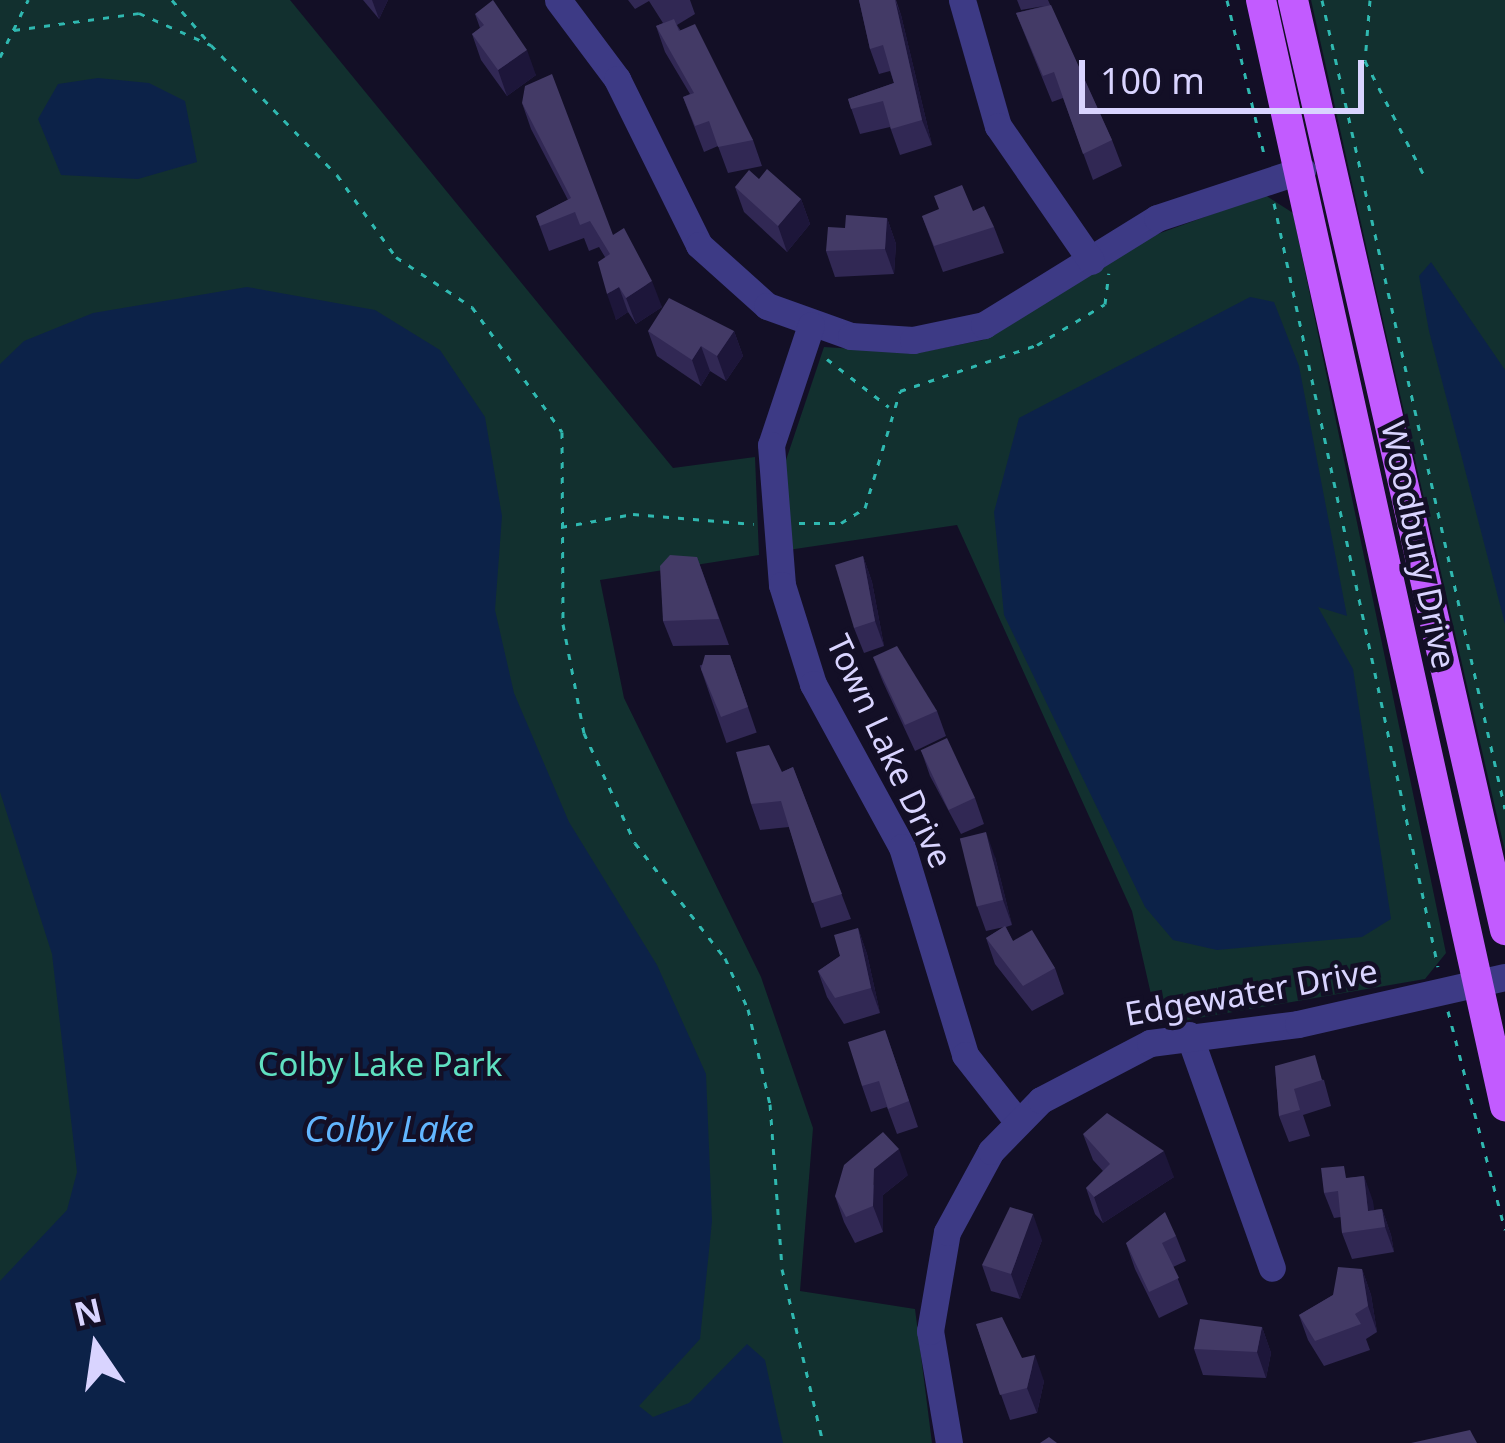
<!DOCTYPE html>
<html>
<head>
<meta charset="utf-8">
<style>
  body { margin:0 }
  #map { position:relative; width:1505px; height:1443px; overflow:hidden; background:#130f26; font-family:"Noto Sans",sans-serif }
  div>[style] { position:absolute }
  .green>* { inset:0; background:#12302f }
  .water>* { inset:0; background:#0c2248 }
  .path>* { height:3px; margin-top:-1.5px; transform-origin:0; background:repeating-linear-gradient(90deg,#2fb8b0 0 6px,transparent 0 15px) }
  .minor>* { height:27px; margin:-13.5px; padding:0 13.5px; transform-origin:13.5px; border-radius:13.5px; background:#3d3a85 }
  .major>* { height:30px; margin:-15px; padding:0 15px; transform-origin:15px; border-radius:15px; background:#c25bff }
  .wall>* { inset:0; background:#312854; transform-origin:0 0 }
  .shaded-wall>* { inset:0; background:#1d163a }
  .building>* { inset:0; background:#433a66; transform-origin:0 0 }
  span { translate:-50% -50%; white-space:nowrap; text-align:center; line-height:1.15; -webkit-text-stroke:9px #130f26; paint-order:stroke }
  .street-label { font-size:33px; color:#d9d4ff }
  .park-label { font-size:33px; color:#5fe0c0 }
  .water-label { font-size:36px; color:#62b6ff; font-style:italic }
  .north { position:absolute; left:36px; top:1287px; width:120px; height:120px; -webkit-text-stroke:9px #130f26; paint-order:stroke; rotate:347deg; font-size:33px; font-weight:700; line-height:48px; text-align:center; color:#d9d4ff }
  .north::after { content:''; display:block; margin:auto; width:42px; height:54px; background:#d9d4ff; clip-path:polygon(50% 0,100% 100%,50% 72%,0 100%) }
  .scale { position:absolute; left:1079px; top:60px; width:285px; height:54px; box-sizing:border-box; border:6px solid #d9d4ff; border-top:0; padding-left:15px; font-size:36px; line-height:42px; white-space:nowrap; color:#d9d4ff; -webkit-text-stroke:9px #130f26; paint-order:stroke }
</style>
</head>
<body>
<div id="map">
  <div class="green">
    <i style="clip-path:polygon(0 0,290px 0,673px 468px,755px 457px,759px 555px,600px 580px,624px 698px,761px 977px,813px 1128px,800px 1291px,915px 1309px,932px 1443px,0 1443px)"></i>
    <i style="clip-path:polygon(1311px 0,1505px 0,1505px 851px,1376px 290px)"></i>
    <i style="clip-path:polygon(1265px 195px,1293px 213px,1446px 953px,1425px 979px,1158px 1025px,1132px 911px,957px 525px,788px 550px,783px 469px,824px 347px,917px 353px,983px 340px,1155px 235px)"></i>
  </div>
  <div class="water">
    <i style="clip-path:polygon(98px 78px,149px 83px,185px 101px,197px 162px,138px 179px,61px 175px,38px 119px,58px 84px)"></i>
    <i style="clip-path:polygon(1431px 262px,1505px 370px,1505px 624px,1429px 331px,1419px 276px)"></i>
    <i style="clip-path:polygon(247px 287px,375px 310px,440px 350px,485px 417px,502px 516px,495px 610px,514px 693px,569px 822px,657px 965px,706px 1074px,712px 1221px,700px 1339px,639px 1406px,653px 1417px,689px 1403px,747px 1344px,765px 1360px,783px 1443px,0 1443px,0 1281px,67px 1210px,77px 1172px,52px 954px,0 792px,0 364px,24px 341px,93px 313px)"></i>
    <i style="clip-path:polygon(1250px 297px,1274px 302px,1299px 366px,1347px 616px,1318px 607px,1353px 669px,1391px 919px,1362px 937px,1217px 950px,1173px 940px,1145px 907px,1004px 615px,994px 512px,1019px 418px)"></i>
  </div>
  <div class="path">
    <i style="left:172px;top:0;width:52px;rotate:48.9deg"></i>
    <i style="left:1227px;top:0;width:163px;rotate:76.5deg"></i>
    <i style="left:1322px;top:0;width:829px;rotate:77.25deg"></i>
    <i style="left:1370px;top:0;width:61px;rotate:94.7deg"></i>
    <i style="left:1365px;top:61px;width:131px;rotate:62.7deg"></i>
    <i style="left:14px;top:30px;width:126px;rotate:-7.7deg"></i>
    <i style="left:139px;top:13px;width:79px;rotate:24deg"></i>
    <i style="left:211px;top:45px;width:181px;rotate:45.9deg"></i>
    <i style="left:337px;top:175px;width:101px;rotate:54.3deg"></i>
    <i style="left:396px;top:257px;width:91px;rotate:33.3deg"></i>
    <i style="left:472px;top:307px;width:154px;rotate:54.2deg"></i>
    <i style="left:562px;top:432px;width:192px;rotate:89.7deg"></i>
    <i style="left:563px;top:624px;width:111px;rotate:79.1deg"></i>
    <i style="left:584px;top:733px;width:121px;rotate:65.1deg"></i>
    <i style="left:635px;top:843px;width:146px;rotate:52deg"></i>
    <i style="left:725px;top:958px;width:56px;rotate:65.7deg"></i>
    <i style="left:748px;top:1009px;width:98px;rotate:77deg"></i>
    <i style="left:770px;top:1104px;width:165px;rotate:85.8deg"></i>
    <i style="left:782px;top:1269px;width:179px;rotate:76.7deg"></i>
    <i style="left:0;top:57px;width:64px;rotate:-63.8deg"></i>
    <i style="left:1274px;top:203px;width:781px;rotate:77.88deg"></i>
    <i style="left:827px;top:359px;width:78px;rotate:37.7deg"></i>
    <i style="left:799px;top:523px;width:42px"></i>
    <i style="left:841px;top:523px;width:28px;rotate:-32deg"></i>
    <i style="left:865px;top:508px;width:122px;rotate:-73.3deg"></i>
    <i style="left:900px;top:391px;width:145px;rotate:-18.6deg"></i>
    <i style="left:1037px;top:345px;width:79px;rotate:-31.1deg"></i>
    <i style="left:1105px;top:304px;width:31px;rotate:-83deg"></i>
    <i style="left:561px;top:527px;width:73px;rotate:-10.2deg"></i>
    <i style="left:633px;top:514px;width:121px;rotate:4.7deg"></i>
    <i style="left:1448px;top:1011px;width:226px;rotate:75.4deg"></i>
  </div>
  <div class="minor">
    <i style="left:558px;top:0;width:99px;rotate:53.2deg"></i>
    <i style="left:617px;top:79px;width:185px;rotate:63.7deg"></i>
    <i style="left:699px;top:245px;width:91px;rotate:41.9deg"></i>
    <i style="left:767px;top:306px;width:89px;rotate:19.7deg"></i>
    <i style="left:851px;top:336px;width:62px;rotate:3.7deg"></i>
    <i style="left:913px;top:340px;width:73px;rotate:-11.9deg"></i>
    <i style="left:984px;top:325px;width:203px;rotate:-31.7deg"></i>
    <i style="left:1157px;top:218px;width:153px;rotate:-18.3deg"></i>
    <i style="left:962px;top:0;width:131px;rotate:74.1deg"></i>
    <i style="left:998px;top:126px;width:164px;rotate:55.4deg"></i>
    <i style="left:811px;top:325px;width:126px;rotate:108.4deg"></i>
    <i style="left:771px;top:445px;width:140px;rotate:85.5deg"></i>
    <i style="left:782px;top:585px;width:104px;rotate:72.6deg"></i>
    <i style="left:813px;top:684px;width:186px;rotate:61.4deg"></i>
    <i style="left:902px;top:847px;width:217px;rotate:73.1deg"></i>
    <i style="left:965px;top:1055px;width:84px;rotate:51.8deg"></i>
    <i style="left:1189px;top:1035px;width:247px;rotate:70.4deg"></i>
    <i style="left:949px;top:1443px;width:114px;rotate:-99.6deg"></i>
    <i style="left:930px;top:1331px;width:100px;rotate:-80.3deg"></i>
    <i style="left:947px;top:1232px;width:92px;rotate:-61.5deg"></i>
    <i style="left:991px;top:1151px;width:71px;rotate:-45.6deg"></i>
    <i style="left:1041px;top:1100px;width:123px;rotate:-27.6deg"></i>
    <i style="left:1150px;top:1043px;width:149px;rotate:-7.3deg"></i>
    <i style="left:1298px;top:1024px;width:212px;rotate:-12.8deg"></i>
  </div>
  <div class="major">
    <i style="left:1261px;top:0;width:1133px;rotate:77.56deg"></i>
    <i style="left:1293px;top:0;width:954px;rotate:77.16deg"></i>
  </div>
  <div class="wall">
    <i style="clip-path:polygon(363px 0,388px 0,379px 19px)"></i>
    <i style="clip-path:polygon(628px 0,690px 0,695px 14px,677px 25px,753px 140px,762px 166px,728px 173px,718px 146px,704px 152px,683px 97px,690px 94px,665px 52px,656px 26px,663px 23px,649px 1px,635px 9px)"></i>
    <i style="clip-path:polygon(859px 0,896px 0,901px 15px,932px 145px,900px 155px,890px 127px,860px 134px,848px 99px,894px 83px,890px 71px,879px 74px,870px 49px)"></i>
    <i style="clip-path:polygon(1017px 0,1048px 0,1112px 140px,1122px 166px,1093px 180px,1063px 98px,1052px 102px,1016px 13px,1044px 6px,1021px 10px)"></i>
    <i style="clip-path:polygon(475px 14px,536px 75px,507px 96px,481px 60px,472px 34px,480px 28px)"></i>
    <i style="clip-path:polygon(522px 103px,662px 307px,636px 324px,628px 312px,616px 320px,605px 257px,599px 247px,589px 251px,584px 238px,549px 251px,536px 216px,568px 200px,531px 129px)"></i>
    <i style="clip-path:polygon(759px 179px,801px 199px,810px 224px,787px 252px,744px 212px,735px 187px)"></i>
    <i style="clip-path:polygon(922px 216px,994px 227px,1004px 253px,943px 272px)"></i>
    <i style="clip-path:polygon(887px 218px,896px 244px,894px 274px,835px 277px,826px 251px,845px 228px)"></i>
    <i style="clip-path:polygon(648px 331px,734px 331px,743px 356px,726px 381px,710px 371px,701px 386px,657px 356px)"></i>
    <i style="clip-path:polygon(863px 556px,872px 582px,884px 646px,864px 653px,854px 628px)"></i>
    <i style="clip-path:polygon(697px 557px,729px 645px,673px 646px,663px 621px)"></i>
    <i style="left:730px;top:655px;width:82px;height:32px;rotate:71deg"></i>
    <i style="clip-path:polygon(873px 657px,937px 711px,946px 736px,915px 751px,883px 682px)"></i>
    <i style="clip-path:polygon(921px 750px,975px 798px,984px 824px,961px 834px,930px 776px)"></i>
    <i style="clip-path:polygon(793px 767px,851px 919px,821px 928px,789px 827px,760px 830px,751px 804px,782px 772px)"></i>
    <i style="clip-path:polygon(995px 857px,1012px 925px,1006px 927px,1013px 941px,1055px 968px,1064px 994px,1032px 1011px,995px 964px,986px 938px,1004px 927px,986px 931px,977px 906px)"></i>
    <i style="clip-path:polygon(858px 928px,867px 954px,880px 1013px,844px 1024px,827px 997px,818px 971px,840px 956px)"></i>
    <i style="clip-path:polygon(885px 1030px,918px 1127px,897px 1134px,887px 1107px,871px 1112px,862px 1086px)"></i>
    <i style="clip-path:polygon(1275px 1066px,1324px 1080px,1331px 1106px,1303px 1115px,1310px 1136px,1289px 1142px,1279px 1116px)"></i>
    <i style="clip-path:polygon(1083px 1134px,1174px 1177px,1103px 1223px,1095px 1214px,1086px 1188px,1103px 1171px,1093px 1160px)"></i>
    <i style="clip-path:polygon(908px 1175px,883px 1195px,883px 1232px,855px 1243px,844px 1222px,835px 1196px)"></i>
    <i style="clip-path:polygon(1364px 1176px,1374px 1210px,1382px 1209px,1391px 1235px,1394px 1252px,1352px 1259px,1342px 1233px,1341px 1217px,1334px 1218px,1324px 1193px,1349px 1178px)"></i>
    <i style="clip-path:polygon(1176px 1236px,1186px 1261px,1173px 1267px,1188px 1304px,1159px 1318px,1135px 1269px,1126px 1243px)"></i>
    <i style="clip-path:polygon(1042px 1240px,1020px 1299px,991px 1291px,982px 1265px)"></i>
    <i style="clip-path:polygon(1362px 1269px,1371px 1295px,1377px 1332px,1366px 1339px,1370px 1350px,1324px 1366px,1308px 1340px,1299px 1315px,1333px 1295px)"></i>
    <i style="clip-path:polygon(976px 1324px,1022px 1358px,1044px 1381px,1037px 1413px,1010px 1420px)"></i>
    <i style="clip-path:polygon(1262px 1327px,1271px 1353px,1266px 1378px,1203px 1375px,1194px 1349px)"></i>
  </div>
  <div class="shaded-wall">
    <i style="clip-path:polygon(372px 0,388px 0,379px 19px)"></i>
    <i style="clip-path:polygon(895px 0,901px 15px,932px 145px,922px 120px)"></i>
    <i style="clip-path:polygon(527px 50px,536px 75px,507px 96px,498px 70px)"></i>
    <i style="clip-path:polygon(801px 199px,810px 224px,787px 252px,778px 226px)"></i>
    <i style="clip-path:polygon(887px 218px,896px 244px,894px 274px,885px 249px)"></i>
    <i style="clip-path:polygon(652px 281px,662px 307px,636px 324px,626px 298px)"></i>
    <i style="clip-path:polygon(619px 287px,628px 312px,616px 320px,607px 294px)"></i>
    <i style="clip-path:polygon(734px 331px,743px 356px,726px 381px,717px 356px)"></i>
    <i style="clip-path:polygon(701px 346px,710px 371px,701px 386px,692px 360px)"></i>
    <i style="clip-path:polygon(863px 556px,872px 582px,884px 646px,875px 621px)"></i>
    <i style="clip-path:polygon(986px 832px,995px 857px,1012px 925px,1003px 900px)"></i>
    <i style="clip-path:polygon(858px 928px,867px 954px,880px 1013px,871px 988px)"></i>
    <i style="clip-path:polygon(899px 1149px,908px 1175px,883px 1195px,883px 1232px,873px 1206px,874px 1169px)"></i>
    <i style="clip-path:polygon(1164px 1151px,1174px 1177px,1103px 1223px,1094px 1197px)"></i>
    <i style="clip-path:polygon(1364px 1176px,1373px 1201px,1377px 1228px,1368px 1211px)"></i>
    <i style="clip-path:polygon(1382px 1209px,1391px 1235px,1394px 1252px,1385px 1227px)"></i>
    <i style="clip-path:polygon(1033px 1214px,1042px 1240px,1020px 1299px,1011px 1274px)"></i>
    <i style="clip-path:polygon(1362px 1269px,1371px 1295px,1377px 1332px,1368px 1306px)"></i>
    <i style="clip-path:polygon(1262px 1327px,1271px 1353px,1266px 1378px,1257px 1352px)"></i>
    <i style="clip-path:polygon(1035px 1355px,1044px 1381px,1037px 1413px,1027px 1388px)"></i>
  </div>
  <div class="building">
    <i style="clip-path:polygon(493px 0,527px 50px,498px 70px,472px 34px,484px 25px,475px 14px)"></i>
    <i style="clip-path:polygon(859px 0,895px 0,922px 120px,891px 129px,883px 101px,851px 109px,848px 99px,894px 83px,883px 45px,870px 49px)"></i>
    <i style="clip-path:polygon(1051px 5px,1112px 140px,1083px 154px,1054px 72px,1043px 76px,1016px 13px)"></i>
    <i style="clip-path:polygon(674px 19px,679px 31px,695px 24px,753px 140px,718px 147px,709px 121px,695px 126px,683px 97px,694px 93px,656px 26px)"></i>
    <i style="clip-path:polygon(552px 74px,613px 235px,624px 228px,652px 281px,626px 298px,619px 287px,607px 294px,598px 262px,610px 254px,590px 221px,580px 225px,575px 212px,540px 226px,536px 216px,571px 198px,522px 103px,525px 86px)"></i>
    <i style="clip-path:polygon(767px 169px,801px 199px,778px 226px,735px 187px,749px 170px,759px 179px)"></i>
    <i style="clip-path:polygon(962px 185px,973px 211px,984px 206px,994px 227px,934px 246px,922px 216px,939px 209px,934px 196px)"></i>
    <i style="clip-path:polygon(846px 215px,887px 218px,885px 249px,826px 251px,828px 227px,845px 228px)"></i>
    <i style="clip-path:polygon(669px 298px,734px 331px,717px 356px,701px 346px,692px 360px,648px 331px)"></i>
    <i style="clip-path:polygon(670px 555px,697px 557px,719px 619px,663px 621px,660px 566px)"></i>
    <i style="clip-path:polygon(863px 556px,875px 621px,854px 628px,835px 565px)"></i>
    <i style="clip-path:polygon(897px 646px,937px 711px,905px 725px,873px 657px)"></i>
    <i style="clip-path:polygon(705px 655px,730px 655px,748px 707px,721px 717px,701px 669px)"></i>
    <i style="left:947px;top:738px;width:66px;height:29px;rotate:65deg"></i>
    <i style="clip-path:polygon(769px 745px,782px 772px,793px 767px,842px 894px,812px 903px,781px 801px,751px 804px,736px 752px)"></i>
    <i style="left:986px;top:832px;width:70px;height:27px;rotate:76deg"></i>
    <i style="clip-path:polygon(1005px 926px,1013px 941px,1032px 930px,1055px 968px,1023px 986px,986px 938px)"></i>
    <i style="clip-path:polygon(858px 928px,871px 988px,835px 998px,818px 971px,840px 956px,834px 935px)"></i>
    <i style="clip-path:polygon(885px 1030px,909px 1101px,888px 1109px,879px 1081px,862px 1086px,848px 1042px)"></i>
    <i style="clip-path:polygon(1315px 1055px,1322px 1080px,1294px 1089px,1300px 1110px,1279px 1116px,1275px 1066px)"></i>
    <i style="clip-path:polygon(1107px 1113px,1164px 1151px,1094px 1197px,1086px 1188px,1110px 1164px,1083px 1134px)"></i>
    <i style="clip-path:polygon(883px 1132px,899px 1149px,874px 1169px,873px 1206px,846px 1217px,835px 1196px,844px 1165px)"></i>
    <i style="clip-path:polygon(1344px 1166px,1346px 1178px,1364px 1176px,1368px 1211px,1382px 1209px,1385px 1227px,1342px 1233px,1338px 1191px,1324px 1193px,1321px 1168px)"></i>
    <i style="clip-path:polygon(1010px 1207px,1033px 1214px,1011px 1274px,982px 1265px)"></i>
    <i style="clip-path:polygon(1165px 1212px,1176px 1236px,1162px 1243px,1179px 1278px,1149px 1292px,1126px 1243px)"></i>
    <i style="clip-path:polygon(1338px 1267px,1362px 1269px,1368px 1306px,1355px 1314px,1361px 1324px,1315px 1341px,1299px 1315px,1333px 1295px)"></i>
    <i style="clip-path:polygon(1002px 1317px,1022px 1358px,1035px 1355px,1027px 1388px,1000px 1395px,976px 1324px)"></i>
    <i style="clip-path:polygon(1200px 1319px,1262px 1327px,1257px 1352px,1194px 1349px)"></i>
    <i style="clip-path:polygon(1470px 1430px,1477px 1443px,1411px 1443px)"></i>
    <i style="clip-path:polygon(1049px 1437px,1057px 1443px,1040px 1443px)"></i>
  </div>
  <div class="street-label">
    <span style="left:1419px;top:545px;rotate:78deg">Woodbury Drive</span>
    <span style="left:890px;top:751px;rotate:65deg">Town Lake Drive</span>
    <span style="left:1251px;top:992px;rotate:-10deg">Edgewater Drive</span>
  </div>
  <div class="park-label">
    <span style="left:380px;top:1064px">Colby Lake Park</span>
  </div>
  <div class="water-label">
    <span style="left:389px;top:1129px">Colby Lake</span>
  </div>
  <div class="north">N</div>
  <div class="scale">100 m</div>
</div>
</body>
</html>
